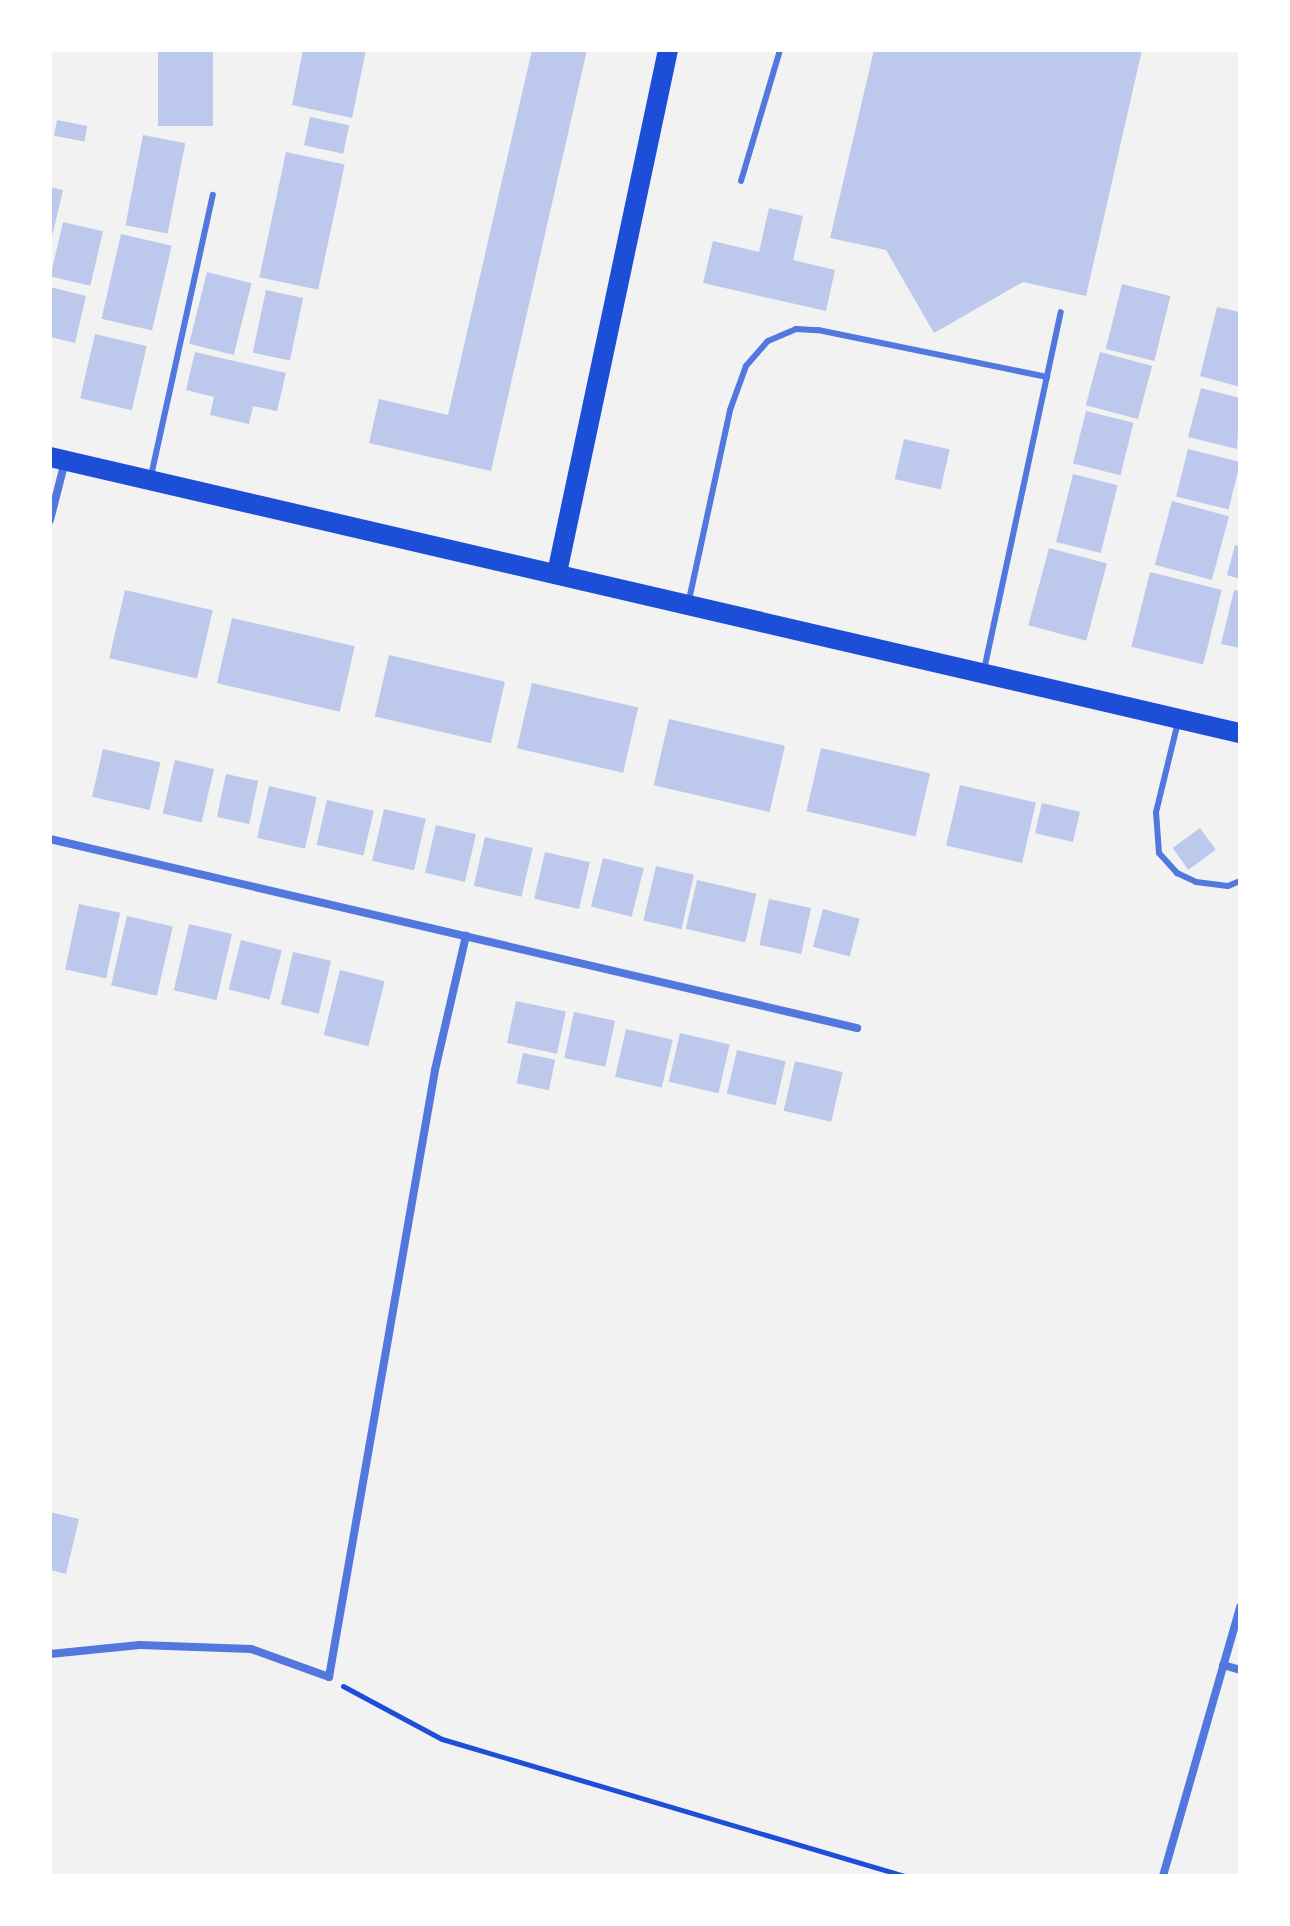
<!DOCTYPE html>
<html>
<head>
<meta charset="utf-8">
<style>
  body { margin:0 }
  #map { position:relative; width:1290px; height:1926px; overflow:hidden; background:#f2f2f2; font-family:"Titillium Web",sans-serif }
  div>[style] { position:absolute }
  .building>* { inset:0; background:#bdc9ec; transform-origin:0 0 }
  .path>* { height:5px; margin:-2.5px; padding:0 2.5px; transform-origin:2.5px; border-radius:2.5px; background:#1d4ed8 }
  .service>* { height:6px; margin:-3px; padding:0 3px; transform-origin:3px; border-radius:3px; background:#5277de }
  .minor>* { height:8px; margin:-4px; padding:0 4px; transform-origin:4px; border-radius:4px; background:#5277de }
  .primary>* { height:20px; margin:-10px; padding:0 10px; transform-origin:10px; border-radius:10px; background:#1d4ed8 }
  span { translate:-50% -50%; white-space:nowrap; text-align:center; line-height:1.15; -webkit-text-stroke:6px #fff; paint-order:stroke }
  .frame { position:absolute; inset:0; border:52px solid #fff; pointer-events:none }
</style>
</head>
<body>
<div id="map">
  <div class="building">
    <i style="left:158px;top:50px;width:55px;height:76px"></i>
    <i style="clip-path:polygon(303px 50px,366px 50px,352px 118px,292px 105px)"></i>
    <i style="clip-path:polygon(532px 50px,587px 50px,491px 471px,369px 443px,379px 399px,448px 415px)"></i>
    <i style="clip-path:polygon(874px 50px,1142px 50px,1086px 296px,1023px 282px,934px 333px,886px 250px,830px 238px)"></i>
    <i style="left:310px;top:117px;width:40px;height:29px;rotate:12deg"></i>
    <i style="left:57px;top:120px;width:31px;height:16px;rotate:11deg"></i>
    <i style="left:143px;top:135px;width:43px;height:92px;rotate:11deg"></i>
    <i style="left:286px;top:152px;width:60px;height:128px;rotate:12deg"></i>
    <i style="clip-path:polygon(50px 187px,63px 190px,51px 241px,50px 241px)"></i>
    <i style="clip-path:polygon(769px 208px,803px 216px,793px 260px,835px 270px,826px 311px,703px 283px,713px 241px,759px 252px)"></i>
    <i style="left:63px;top:222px;width:41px;height:56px;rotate:13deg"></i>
    <i style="left:121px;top:234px;width:52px;height:87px;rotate:13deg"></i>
    <i style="left:207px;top:272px;width:46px;height:74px;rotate:14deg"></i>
    <i style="left:1122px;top:284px;width:50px;height:67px;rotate:14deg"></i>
    <i style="clip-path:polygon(50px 287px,86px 296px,75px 343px,50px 337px)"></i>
    <i style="left:266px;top:290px;width:38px;height:64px;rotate:12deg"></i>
    <i style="clip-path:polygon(1217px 307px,1240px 312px,1240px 387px,1200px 376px)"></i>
    <i style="left:95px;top:334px;width:53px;height:66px;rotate:13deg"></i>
    <i style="clip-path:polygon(195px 352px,286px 373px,277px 411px,253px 406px,249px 424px,210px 415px,214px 397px,186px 390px)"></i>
    <i style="left:1100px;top:352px;width:54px;height:55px;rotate:15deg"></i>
    <i style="clip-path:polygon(1201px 388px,1240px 398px,1237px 449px,1188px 437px)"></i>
    <i style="left:1086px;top:411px;width:49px;height:54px;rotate:14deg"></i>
    <i style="left:904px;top:439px;width:47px;height:41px;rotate:13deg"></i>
    <i style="left:1188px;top:449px;width:54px;height:49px;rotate:14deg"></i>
    <i style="left:1073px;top:474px;width:46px;height:70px;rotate:14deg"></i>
    <i style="left:1172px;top:501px;width:59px;height:66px;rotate:15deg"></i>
    <i style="clip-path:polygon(1235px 545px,1240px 546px,1240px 579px,1227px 575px)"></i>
    <i style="left:1049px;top:548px;width:60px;height:80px;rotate:15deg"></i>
    <i style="left:1150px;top:572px;width:74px;height:77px;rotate:14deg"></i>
    <i style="left:125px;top:590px;width:90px;height:70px;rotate:13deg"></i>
    <i style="clip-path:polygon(1234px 590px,1240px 591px,1240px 648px,1221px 644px)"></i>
    <i style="left:232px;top:618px;width:126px;height:67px;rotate:13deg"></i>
    <i style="left:389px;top:655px;width:119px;height:63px;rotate:13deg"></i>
    <i style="left:532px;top:683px;width:109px;height:67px;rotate:13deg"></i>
    <i style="left:669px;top:719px;width:119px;height:68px;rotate:13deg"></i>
    <i style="left:821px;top:748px;width:112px;height:65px;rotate:13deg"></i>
    <i style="left:103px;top:749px;width:59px;height:49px;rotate:13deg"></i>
    <i style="left:175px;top:760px;width:40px;height:55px;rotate:13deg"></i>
    <i style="left:226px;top:774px;width:33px;height:44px;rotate:12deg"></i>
    <i style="left:960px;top:785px;width:78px;height:62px;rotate:13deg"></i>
    <i style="left:269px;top:786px;width:49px;height:53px;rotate:13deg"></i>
    <i style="left:327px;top:800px;width:48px;height:46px;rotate:13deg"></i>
    <i style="left:1042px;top:803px;width:39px;height:31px;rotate:13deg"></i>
    <i style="left:384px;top:809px;width:43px;height:53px;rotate:13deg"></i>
    <i style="left:436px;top:825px;width:41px;height:49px;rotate:13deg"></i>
    <i style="left:1200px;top:828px;width:27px;height:34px;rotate:54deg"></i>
    <i style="left:485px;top:837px;width:49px;height:50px;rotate:13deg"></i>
    <i style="left:545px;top:852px;width:46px;height:48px;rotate:13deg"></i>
    <i style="left:603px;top:858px;width:42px;height:50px;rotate:14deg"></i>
    <i style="left:656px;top:866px;width:39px;height:56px;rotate:13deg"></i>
    <i style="left:697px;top:880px;width:61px;height:50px;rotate:13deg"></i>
    <i style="left:769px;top:899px;width:43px;height:47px;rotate:12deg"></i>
    <i style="left:79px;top:904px;width:42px;height:67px;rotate:12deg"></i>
    <i style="left:823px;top:909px;width:38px;height:39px;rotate:15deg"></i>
    <i style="left:127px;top:916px;width:47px;height:71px;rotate:13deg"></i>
    <i style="left:189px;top:924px;width:44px;height:68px;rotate:13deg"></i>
    <i style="left:241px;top:940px;width:42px;height:51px;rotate:14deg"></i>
    <i style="left:293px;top:952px;width:39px;height:54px;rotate:13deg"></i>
    <i style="left:340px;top:970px;width:46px;height:67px;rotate:14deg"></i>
    <i style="left:516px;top:1001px;width:51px;height:43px;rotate:12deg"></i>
    <i style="left:574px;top:1012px;width:42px;height:47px;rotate:12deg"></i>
    <i style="left:626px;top:1029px;width:48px;height:49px;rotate:13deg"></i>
    <i style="left:680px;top:1033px;width:51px;height:50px;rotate:13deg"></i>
    <i style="left:737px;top:1050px;width:50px;height:45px;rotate:13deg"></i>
    <i style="left:523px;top:1053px;width:33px;height:31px;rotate:12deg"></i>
    <i style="left:795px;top:1061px;width:49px;height:51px;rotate:13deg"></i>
    <i style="clip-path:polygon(50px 1512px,79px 1519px,66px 1574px,50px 1570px)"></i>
  </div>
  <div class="path">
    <i style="left:343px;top:1686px;width:112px;rotate:28.2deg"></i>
    <i style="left:442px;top:1739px;width:482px;rotate:16.5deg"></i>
  </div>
  <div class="service">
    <i style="left:741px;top:181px;width:137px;rotate:-73.4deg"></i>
    <i style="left:151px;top:476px;width:288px;rotate:-77.6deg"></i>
    <i style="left:689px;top:600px;width:194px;rotate:-77.8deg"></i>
    <i style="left:730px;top:410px;width:47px;rotate:-70deg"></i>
    <i style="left:746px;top:366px;width:33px;rotate:-49deg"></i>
    <i style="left:768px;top:341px;width:30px;rotate:-23deg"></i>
    <i style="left:796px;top:329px;width:22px;rotate:3deg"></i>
    <i style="left:818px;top:330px;width:234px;rotate:11.6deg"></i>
    <i style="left:984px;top:670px;width:366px;rotate:-77.9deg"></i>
    <i style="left:1178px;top:722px;width:93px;rotate:103.7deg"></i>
    <i style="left:1156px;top:812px;width:41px;rotate:85.8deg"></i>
    <i style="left:1159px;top:853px;width:27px;rotate:48deg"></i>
    <i style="left:1177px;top:873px;width:21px;rotate:25deg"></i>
    <i style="left:1196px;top:882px;width:32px;rotate:7deg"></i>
    <i style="left:1228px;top:886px;width:13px;rotate:-23deg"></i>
  </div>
  <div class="minor">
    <i style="left:50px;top:520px;width:61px;rotate:-75.7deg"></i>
    <i style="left:50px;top:839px;width:829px;rotate:13.18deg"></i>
    <i style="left:50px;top:1654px;width:90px;rotate:-5.7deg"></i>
    <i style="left:140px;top:1645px;width:111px;rotate:2.1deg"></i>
    <i style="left:251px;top:1649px;width:83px;rotate:19.7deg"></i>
    <i style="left:329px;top:1677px;width:616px;rotate:-80.09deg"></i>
    <i style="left:435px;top:1070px;width:138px;rotate:-77deg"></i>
    <i style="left:1223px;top:1665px;width:18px;rotate:16deg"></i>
    <i style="left:1163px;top:1876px;width:280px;rotate:-74deg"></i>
  </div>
  <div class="primary">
    <i style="left:50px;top:457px;width:1222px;rotate:13.06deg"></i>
    <i style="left:557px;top:573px;width:535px;rotate:-78.02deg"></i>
  </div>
  <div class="frame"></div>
</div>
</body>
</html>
